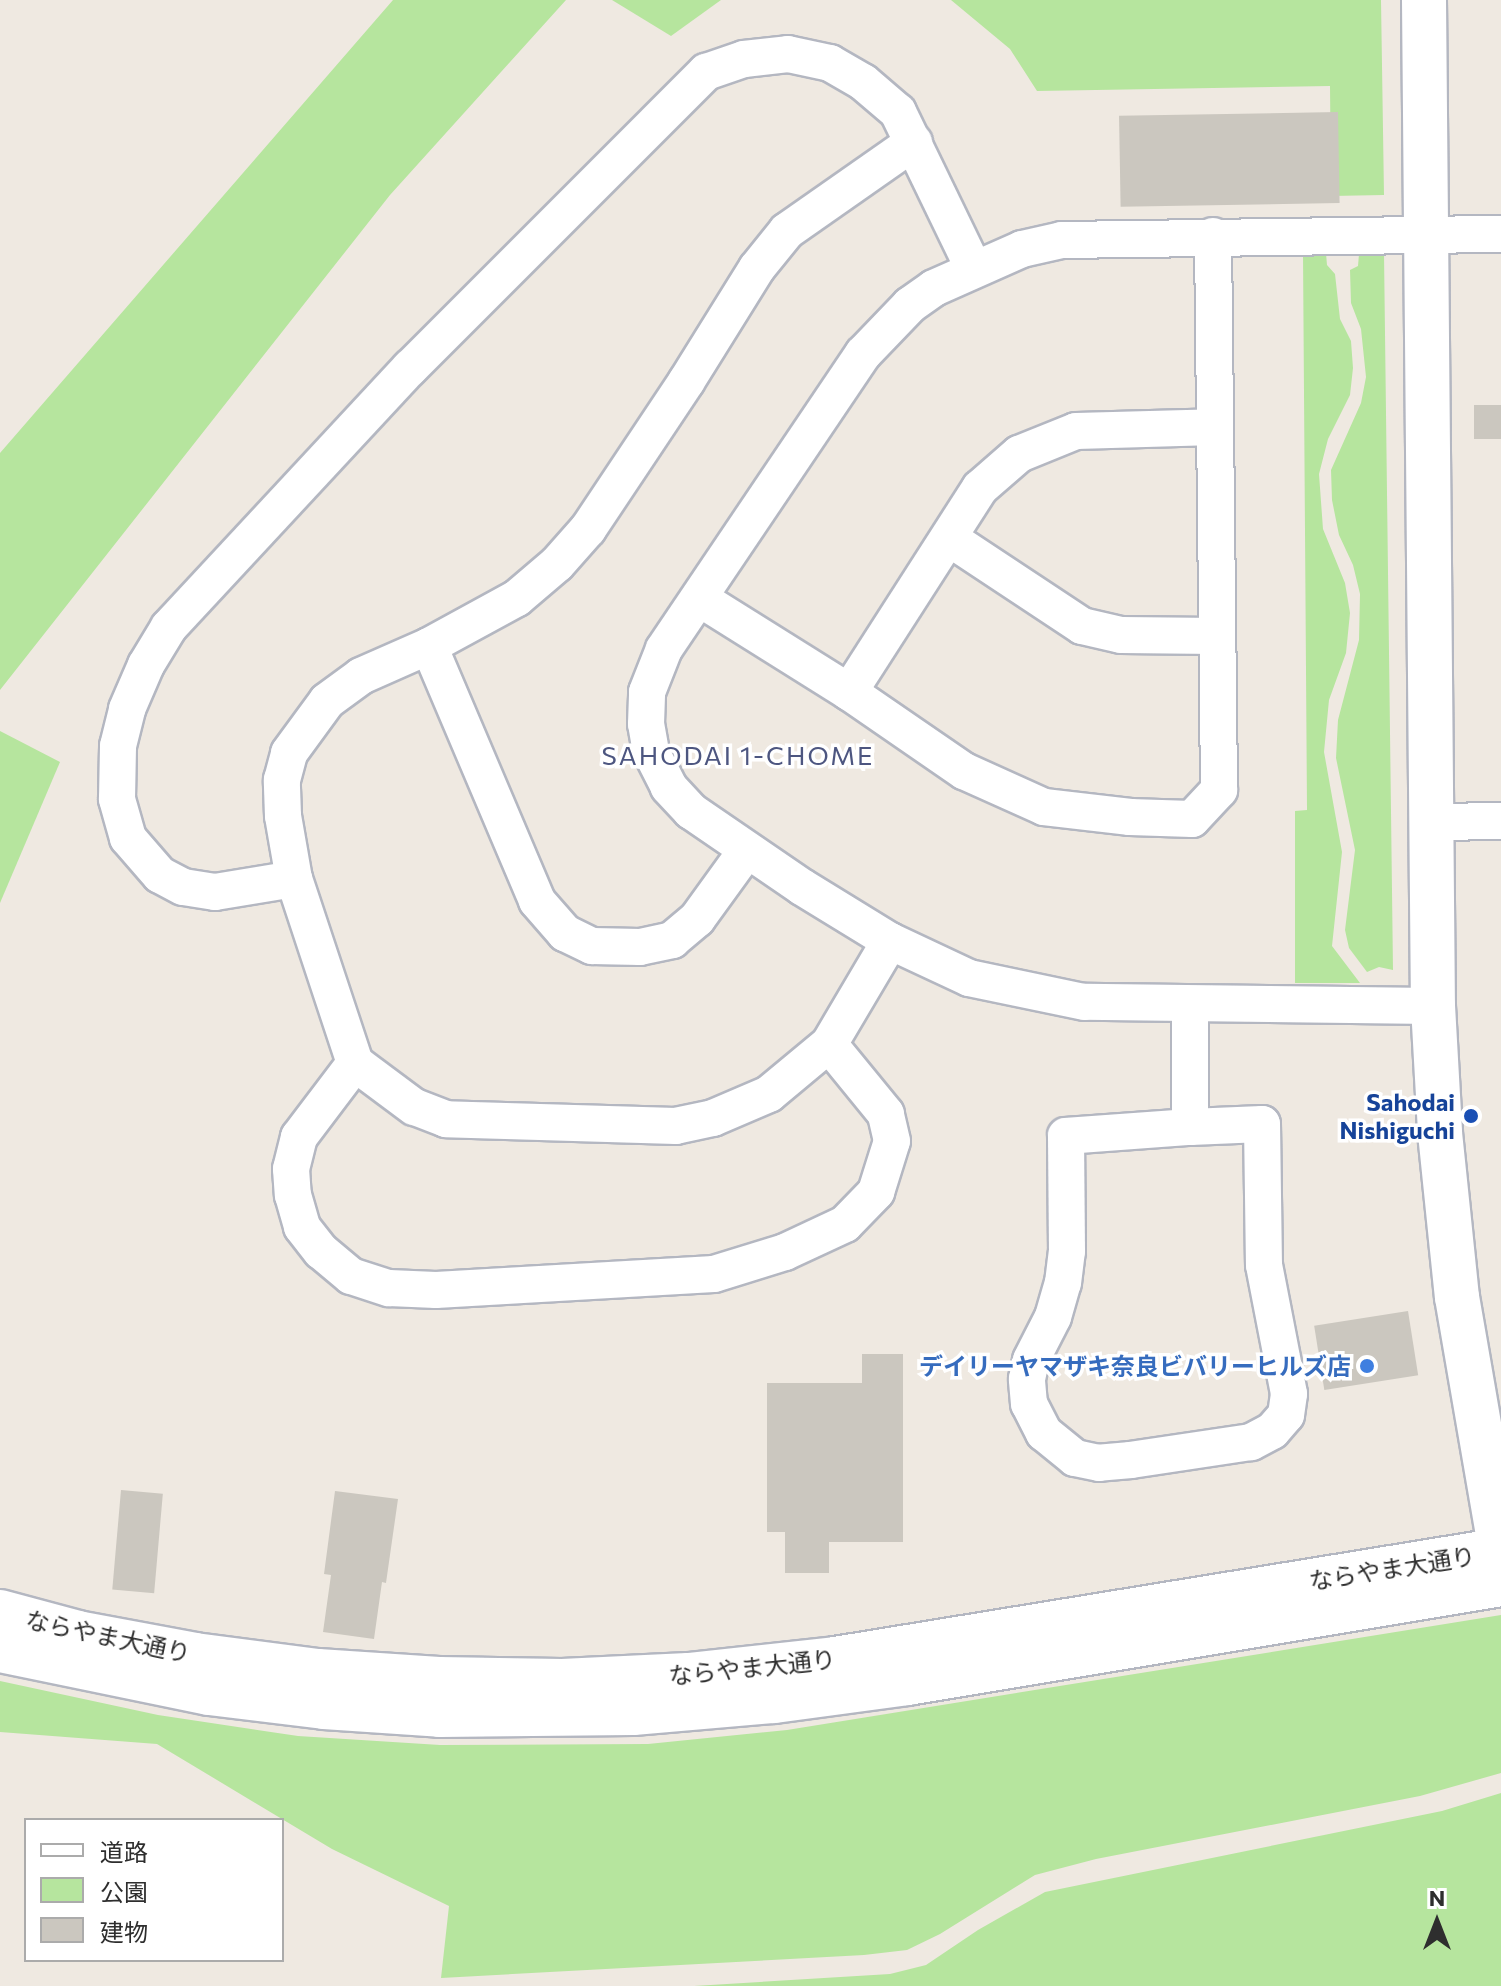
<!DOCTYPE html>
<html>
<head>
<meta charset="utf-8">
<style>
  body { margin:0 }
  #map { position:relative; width:1501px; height:1986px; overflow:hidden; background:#efe9e1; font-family:Commissioner,"Noto Sans JP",sans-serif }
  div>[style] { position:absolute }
  .green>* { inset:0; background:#b6e59e }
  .building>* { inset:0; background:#cbc7bf; transform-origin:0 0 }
  .roads { filter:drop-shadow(2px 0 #b4b7c1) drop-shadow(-2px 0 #b4b7c1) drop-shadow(0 2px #b4b7c1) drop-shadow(0 -2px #b4b7c1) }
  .minor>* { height:36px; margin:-18px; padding:0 18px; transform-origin:18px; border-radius:18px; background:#fff }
  .tertiary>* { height:44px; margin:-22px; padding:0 22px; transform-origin:22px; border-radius:22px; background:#fff }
  .dots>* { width:22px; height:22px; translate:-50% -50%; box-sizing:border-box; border:4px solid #fff; border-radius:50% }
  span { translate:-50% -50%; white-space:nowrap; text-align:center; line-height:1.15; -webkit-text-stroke:7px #fff; paint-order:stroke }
  .transit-label { font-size:24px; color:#164399; font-weight:700 }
  .right { translate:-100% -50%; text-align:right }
  .shop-label { font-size:24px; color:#366cbe; font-weight:700 }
  .street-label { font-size:24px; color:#2e2e2e }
  .neighbourhood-label { font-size:26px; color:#4d5680; letter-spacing:2px }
  .legend { position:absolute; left:24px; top:1818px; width:260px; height:144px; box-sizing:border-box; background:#fff; border:2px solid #ababab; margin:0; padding:10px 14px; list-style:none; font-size:24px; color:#2e2e2e }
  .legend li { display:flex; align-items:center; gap:16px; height:40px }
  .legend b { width:40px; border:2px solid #ababab }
  .north { position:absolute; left:1397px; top:1882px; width:80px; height:80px; -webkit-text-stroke:6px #fff; paint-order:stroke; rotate:0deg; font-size:22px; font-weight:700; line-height:32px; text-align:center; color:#2e2e2e }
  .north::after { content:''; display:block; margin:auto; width:28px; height:36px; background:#2e2e2e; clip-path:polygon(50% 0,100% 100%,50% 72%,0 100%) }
</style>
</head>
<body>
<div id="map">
  <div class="green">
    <i style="clip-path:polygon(393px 0,566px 0,390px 195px,0 690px,0 453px)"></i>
    <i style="clip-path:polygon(612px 0,721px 0,671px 36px)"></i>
    <i style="clip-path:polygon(951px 0,1381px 0,1384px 195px,1331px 196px,1330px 86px,1037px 91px,1010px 49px)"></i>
    <i style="clip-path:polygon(1326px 253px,1327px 265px,1335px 274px,1340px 319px,1351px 341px,1353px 368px,1350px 395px,1328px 439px,1319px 474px,1323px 529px,1345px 583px,1350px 613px,1346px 653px,1329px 700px,1324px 752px,1342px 852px,1332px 946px,1360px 983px,1295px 983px,1295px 811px,1307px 810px,1303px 254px)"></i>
    <i style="clip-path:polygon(1384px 253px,1393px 970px,1379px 967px,1367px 972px,1349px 948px,1345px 930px,1355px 850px,1336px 758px,1338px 720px,1359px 640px,1360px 594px,1353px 565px,1339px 535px,1332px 500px,1331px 470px,1361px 403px,1366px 377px,1361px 329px,1351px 303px,1350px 270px,1358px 266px,1359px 254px)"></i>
    <i style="clip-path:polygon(0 731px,60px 762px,0 903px)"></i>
    <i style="clip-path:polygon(1501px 1615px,1501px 1773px,1420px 1796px,1096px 1859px,1035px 1875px,940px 1934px,907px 1950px,864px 1955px,441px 1978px,449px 1906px,332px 1849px,157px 1744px,0 1732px,0 1681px,158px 1715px,298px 1736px,440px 1745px,648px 1744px,787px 1730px)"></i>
    <i style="clip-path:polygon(1501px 1793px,1501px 1986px,694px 1986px,890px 1974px,926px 1965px,978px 1930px,1045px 1892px,1442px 1811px)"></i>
  </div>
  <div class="building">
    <i style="left:1338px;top:112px;width:91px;height:219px;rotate:89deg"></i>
    <i style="left:1474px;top:405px;width:27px;height:34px"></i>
    <i style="left:1408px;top:1311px;width:65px;height:95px;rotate:81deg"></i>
    <i style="clip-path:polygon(862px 1354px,903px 1354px,903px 1542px,829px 1542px,829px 1573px,785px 1573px,785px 1532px,767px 1532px,767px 1383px,862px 1383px)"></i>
    <i style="left:121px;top:1490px;width:42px;height:100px;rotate:5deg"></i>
    <i style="clip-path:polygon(335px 1491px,398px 1499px,386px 1583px,382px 1582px,374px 1639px,323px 1632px,331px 1575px,324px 1574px)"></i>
  </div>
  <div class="roads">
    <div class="minor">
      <i style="left:949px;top:538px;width:159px;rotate:33.5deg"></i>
      <i style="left:1082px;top:626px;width:40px;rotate:13deg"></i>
      <i style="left:1121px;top:635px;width:96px;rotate:0.6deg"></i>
      <i style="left:699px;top:598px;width:177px;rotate:32.1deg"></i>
      <i style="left:849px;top:692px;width:140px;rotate:34.5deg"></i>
      <i style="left:964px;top:771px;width:88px;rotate:24.2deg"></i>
      <i style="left:1044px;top:807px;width:87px;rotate:6.6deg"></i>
      <i style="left:1130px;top:817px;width:62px;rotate:1.8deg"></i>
      <i style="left:1192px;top:819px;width:40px;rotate:-47deg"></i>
      <i style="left:1219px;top:790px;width:554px;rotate:-90.62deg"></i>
      <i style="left:429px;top:646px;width:277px;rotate:67deg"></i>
      <i style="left:537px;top:901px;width:43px;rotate:48.8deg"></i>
      <i style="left:565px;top:933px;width:30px;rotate:26deg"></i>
      <i style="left:592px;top:946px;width:48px;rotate:1.2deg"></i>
      <i style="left:640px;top:947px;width:33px;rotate:-12deg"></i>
      <i style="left:672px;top:940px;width:33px;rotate:-40deg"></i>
      <i style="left:697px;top:919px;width:85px;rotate:-54.1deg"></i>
      <i style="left:849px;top:692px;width:242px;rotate:-57.3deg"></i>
      <i style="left:980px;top:488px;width:52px;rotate:-41.1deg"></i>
      <i style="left:1019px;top:454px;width:61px;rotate:-22deg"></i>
      <i style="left:1076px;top:431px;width:139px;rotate:-1.6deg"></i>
      <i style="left:1433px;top:822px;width:68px;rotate:-0.8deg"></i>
      <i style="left:294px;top:879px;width:80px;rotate:170.7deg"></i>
      <i style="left:215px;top:892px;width:32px;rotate:-171deg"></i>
      <i style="left:183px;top:887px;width:26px;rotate:-152deg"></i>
      <i style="left:160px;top:875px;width:49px;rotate:-130.9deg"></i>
      <i style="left:128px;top:838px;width:41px;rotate:-105.8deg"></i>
      <i style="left:117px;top:799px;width:53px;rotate:-88.9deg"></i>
      <i style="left:118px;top:746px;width:38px;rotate:-76deg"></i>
      <i style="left:127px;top:709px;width:48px;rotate:-66.6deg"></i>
      <i style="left:146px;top:665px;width:44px;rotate:-58.8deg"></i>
      <i style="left:169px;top:627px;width:354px;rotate:-47.1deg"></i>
      <i style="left:410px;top:368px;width:419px;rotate:-45deg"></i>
      <i style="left:706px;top:72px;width:40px;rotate:-18.9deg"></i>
      <i style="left:744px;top:59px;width:44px;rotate:-6.5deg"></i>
      <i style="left:788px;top:54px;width:43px;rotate:12.1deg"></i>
      <i style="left:830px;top:63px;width:38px;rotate:30deg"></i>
      <i style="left:863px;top:82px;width:46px;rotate:40.6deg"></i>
      <i style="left:898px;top:112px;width:174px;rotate:64.2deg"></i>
      <i style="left:890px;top:941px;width:120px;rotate:120.6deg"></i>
      <i style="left:829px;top:1044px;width:78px;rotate:140.2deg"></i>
      <i style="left:769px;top:1094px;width:61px;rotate:156.8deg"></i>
      <i style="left:713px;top:1118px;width:38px;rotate:168deg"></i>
      <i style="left:676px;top:1126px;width:230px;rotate:-178.3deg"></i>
      <i style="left:446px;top:1119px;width:34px;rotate:-159deg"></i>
      <i style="left:414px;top:1107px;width:74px;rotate:-143.3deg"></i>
      <i style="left:355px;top:1063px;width:194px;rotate:-108.3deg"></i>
      <i style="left:294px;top:879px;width:64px;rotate:-99.9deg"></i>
      <i style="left:283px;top:816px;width:36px;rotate:-92deg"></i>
      <i style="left:282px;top:780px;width:28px;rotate:-75deg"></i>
      <i style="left:289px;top:753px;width:64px;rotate:-53.8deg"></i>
      <i style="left:327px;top:701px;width:42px;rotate:-36.3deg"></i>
      <i style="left:361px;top:676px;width:74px;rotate:-23.8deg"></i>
      <i style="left:429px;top:646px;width:100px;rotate:-28.6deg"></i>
      <i style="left:517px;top:598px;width:52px;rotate:-40.4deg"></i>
      <i style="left:557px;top:564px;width:47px;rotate:-48.5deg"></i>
      <i style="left:588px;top:529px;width:177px;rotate:-56.3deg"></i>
      <i style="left:686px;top:382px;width:134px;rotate:-58.1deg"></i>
      <i style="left:757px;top:268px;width:48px;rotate:-51deg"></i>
      <i style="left:787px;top:231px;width:155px;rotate:-35deg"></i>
      <i style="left:1190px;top:1005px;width:122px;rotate:90deg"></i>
      <i style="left:1190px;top:1127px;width:72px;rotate:-2.4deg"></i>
      <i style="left:1262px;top:1124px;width:141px;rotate:89.2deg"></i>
      <i style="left:1264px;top:1265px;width:131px;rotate:79deg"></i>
      <i style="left:1289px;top:1394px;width:21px;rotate:98deg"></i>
      <i style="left:1286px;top:1415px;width:21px;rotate:131deg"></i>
      <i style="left:1272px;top:1431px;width:24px;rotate:152deg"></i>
      <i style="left:1251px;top:1442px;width:121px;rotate:171.5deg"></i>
      <i style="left:1131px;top:1460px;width:32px;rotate:175deg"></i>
      <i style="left:1099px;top:1463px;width:25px;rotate:-168deg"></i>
      <i style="left:1075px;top:1458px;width:40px;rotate:-141deg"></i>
      <i style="left:1044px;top:1433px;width:33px;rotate:-117deg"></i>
      <i style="left:1029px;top:1404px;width:25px;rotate:-95deg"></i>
      <i style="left:1027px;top:1379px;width:19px;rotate:-78deg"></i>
      <i style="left:1031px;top:1360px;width:48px;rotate:-62.9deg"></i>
      <i style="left:1053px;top:1317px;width:35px;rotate:-74deg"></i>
      <i style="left:1063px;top:1283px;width:32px;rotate:-83deg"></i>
      <i style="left:1067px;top:1251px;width:115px;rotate:-90.5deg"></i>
      <i style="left:1066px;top:1136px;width:124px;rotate:-4.2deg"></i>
      <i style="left:1433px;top:1006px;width:349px;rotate:-179.3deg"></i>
      <i style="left:1084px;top:1002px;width:117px;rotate:-168.2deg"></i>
      <i style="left:969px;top:978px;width:87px;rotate:-154.9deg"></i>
      <i style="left:890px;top:941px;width:103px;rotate:-148.5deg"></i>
      <i style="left:802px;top:887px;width:135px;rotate:-145.6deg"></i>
      <i style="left:691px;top:811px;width:33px;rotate:-133deg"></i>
      <i style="left:669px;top:787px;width:39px;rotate:-117deg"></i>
      <i style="left:651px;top:752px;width:28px;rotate:-100deg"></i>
      <i style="left:646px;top:724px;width:32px;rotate:-88deg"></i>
      <i style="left:647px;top:692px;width:46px;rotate:-68.4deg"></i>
      <i style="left:664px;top:649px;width:356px;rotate:-56deg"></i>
      <i style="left:863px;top:354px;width:68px;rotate:-46.2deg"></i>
      <i style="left:910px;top:305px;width:29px;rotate:-35deg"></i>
      <i style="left:934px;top:288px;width:96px;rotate:-23.9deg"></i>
      <i style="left:1022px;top:249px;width:41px;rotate:-12.7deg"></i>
      <i style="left:1062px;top:240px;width:439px;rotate:-0.8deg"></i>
      <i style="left:355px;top:1063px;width:93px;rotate:127.1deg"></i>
      <i style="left:299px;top:1137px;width:33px;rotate:104deg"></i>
      <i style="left:291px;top:1169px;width:26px;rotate:86deg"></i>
      <i style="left:293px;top:1195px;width:33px;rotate:74deg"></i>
      <i style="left:302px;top:1227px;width:31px;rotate:52deg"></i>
      <i style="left:321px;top:1251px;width:39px;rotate:40deg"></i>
      <i style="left:351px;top:1276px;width:40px;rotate:18deg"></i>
      <i style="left:389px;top:1288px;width:47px;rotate:2.4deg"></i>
      <i style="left:436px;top:1290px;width:278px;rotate:-3.3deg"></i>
      <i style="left:714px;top:1274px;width:74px;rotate:-17.2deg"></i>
      <i style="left:785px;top:1252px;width:66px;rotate:-25deg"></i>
      <i style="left:845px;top:1224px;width:45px;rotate:-45.9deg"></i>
      <i style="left:876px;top:1192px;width:53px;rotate:-72.6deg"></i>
      <i style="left:892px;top:1141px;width:28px;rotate:-103deg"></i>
      <i style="left:886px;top:1114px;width:90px;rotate:-129.2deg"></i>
    </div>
    <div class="tertiary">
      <i style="left:1424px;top:0;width:1006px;rotate:89.49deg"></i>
      <i style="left:1433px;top:1006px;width:127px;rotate:86.8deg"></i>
      <i style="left:1440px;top:1133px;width:165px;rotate:84.1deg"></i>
      <i style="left:1457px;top:1297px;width:259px;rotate:80.2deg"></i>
      <i style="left:0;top:1612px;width:81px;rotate:15.1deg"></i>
      <i style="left:78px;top:1633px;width:119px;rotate:10.6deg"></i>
      <i style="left:195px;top:1655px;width:124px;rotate:7.4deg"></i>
      <i style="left:318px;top:1671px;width:121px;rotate:3.8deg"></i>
      <i style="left:439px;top:1679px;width:123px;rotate:0.9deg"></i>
      <i style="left:562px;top:1681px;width:126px;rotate:-2.7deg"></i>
      <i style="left:688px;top:1675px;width:148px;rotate:-6.2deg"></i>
      <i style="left:835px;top:1659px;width:675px;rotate:-9.29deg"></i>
      <i style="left:0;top:1650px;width:213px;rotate:11.6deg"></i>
      <i style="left:209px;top:1693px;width:116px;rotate:6.9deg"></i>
      <i style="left:324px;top:1707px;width:116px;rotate:3.9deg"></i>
      <i style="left:440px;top:1715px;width:193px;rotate:-0.6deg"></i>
      <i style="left:633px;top:1713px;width:142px;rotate:-4.9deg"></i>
      <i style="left:774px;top:1701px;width:134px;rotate:-7.7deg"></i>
      <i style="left:907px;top:1683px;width:602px;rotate:-9.46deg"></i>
    </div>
  </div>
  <div class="dots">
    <i style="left:1471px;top:1116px;background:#1a4fb4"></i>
    <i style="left:1367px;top:1366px;background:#3f7fe0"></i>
  </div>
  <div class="transit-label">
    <span class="right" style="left:1455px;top:1116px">Sahodai<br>Nishiguchi</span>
  </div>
  <div class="shop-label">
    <span class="right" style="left:1351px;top:1366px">デイリーヤマザキ奈良ビバリーヒルズ店</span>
  </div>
  <div class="street-label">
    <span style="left:1392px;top:1568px;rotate:-9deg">ならやま大通り</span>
    <span style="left:108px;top:1636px;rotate:12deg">ならやま大通り</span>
    <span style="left:752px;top:1667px;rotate:-6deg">ならやま大通り</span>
  </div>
  <div class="neighbourhood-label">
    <span style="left:738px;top:755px">SAHODAI 1-CHOME</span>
  </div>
  <ul class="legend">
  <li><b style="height:10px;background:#fff"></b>道路</li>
  <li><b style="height:22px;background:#b6e59e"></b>公園</li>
  <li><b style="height:22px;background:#cbc7bf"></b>建物</li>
  </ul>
  <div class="north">N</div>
</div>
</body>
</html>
